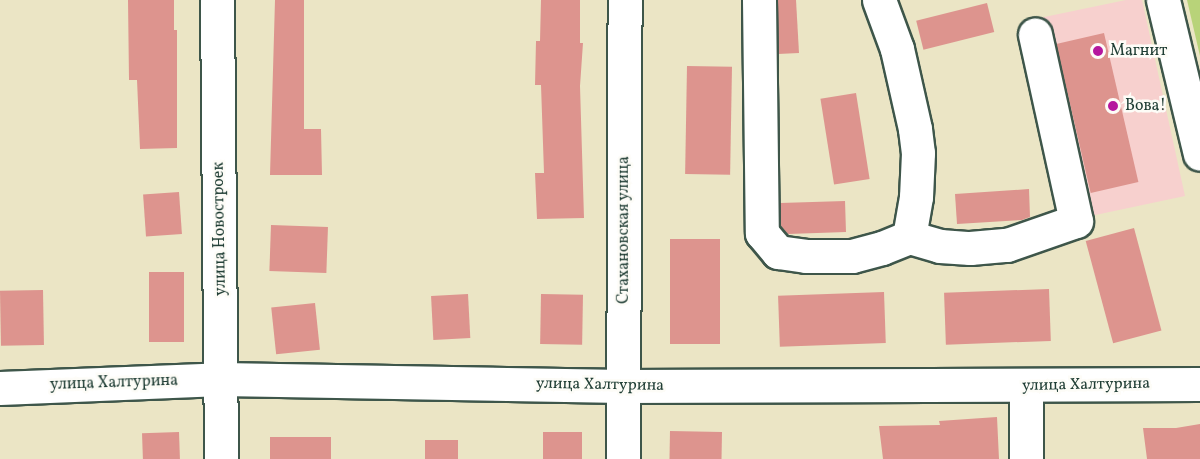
<!DOCTYPE html>
<html>
<head>
<meta charset="utf-8">
<style>
  body { margin:0 }
  #map { position:relative; width:1200px; height:459px; overflow:hidden; background:#ebe5c5; font-family:Vollkorn,serif }
  div>[style] { position:absolute }
  .built>* { inset:0; background:#f7d0ce }
  .green>* { inset:0; background:#b8d379 }
  .building>* { inset:0; background:#dd948e; transform-origin:0 0 }
  .roads { filter:drop-shadow(2px 0 #3e564a) drop-shadow(-2px 0 #3e564a) drop-shadow(0 2px #3e564a) drop-shadow(0 -2px #3e564a) }
  .minor>* { height:33px; margin:-16.5px; padding:0 16.5px; transform-origin:16.5px; border-radius:16.5px; background:#fff }
  .major>* { height:33px; margin:-16.5px; padding:0 16.5px; transform-origin:16.5px; border-radius:16.5px; background:#fff }
  .dots>* { width:16px; height:16px; translate:-50% -50%; box-sizing:border-box; border:3px solid #fdfcf7; border-radius:50% }
  span { translate:-50% -50%; white-space:nowrap; text-align:center; line-height:1.15; -webkit-text-stroke:5px #fdfcf7; paint-order:stroke }
  .poi-label { font-size:16px; color:#1f3d34 }
  .left { translate:0 -50%; text-align:left }
  .street-label { font-size:16px; color:#1f3d34 }
</style>
</head>
<body>
<div id="map">
  <div class="built">
    <i style="clip-path:polygon(1126px 0,1142px 0,1185px 196px,1067px 221px,1025px 21px)"></i>
  </div>
  <div class="green">
    <i style="clip-path:polygon(1187px 0,1200px 0,1200px 56px)"></i>
  </div>
  <div class="building">
    <i style="clip-path:polygon(128px 0,174px 0,174px 30px,177px 30px,177px 148px,140px 149px,137px 80px,129px 80px)"></i>
    <i style="clip-path:polygon(275px 0,304px 0,304px 129px,321px 129px,322px 175px,270px 175px)"></i>
    <i style="clip-path:polygon(541px 0,580px 0,580px 43px,583px 43px,580px 86px,584px 218px,537px 219px,535px 173px,544px 173px,541px 85px,535px 85px,536px 41px,540px 41px)"></i>
    <i style="clip-path:polygon(778px 0,796px 0,799px 53px,778px 54px)"></i>
    <i style="left:987px;top:3px;width:30px;height:73px;rotate:76deg"></i>
    <i style="left:1104px;top:33px;width:153px;height:49px;rotate:77deg"></i>
    <i style="left:687px;top:66px;width:45px;height:108px;rotate:1deg"></i>
    <i style="left:856px;top:93px;width:87px;height:36px;rotate:81deg"></i>
    <i style="clip-path:polygon(1029px 189px,1030px 217px,1022px 220px,957px 224px,955px 194px)"></i>
    <i style="left:179px;top:192px;width:42px;height:36px;rotate:86deg"></i>
    <i style="clip-path:polygon(845px 201px,846px 232px,788px 234px,781px 226px,780px 203px)"></i>
    <i style="left:271px;top:225px;width:57px;height:46px;rotate:2deg"></i>
    <i style="left:1134px;top:228px;width:106px;height:50px;rotate:75deg"></i>
    <i style="left:670px;top:239px;width:50px;height:105px"></i>
    <i style="left:149px;top:272px;width:35px;height:70px"></i>
    <i style="left:1049px;top:289px;width:52px;height:105px;rotate:88deg"></i>
    <i style="left:43px;top:290px;width:55px;height:43px;rotate:89deg"></i>
    <i style="left:884px;top:292px;width:51px;height:106px;rotate:88deg"></i>
    <i style="left:468px;top:294px;width:44px;height:37px;rotate:87deg"></i>
    <i style="left:541px;top:294px;width:42px;height:50px;rotate:1deg"></i>
    <i style="left:315px;top:303px;width:47px;height:44px;rotate:84deg"></i>
    <i style="clip-path:polygon(997px 417px,999px 459px,883px 459px,879px 426px,940px 425px,939px 421px)"></i>
    <i style="clip-path:polygon(1200px 424px,1200px 459px,1147px 459px,1143px 428px,1176px 428px)"></i>
    <i style="left:670px;top:431px;width:52px;height:28px;rotate:1deg"></i>
    <i style="left:179px;top:432px;width:27px;height:37px;rotate:88deg"></i>
    <i style="left:543px;top:432px;width:39px;height:27px"></i>
    <i style="left:331px;top:437px;width:22px;height:61px;rotate:90deg"></i>
    <i style="left:425px;top:440px;width:33px;height:19px"></i>
  </div>
  <div class="roads">
    <div class="minor">
      <i style="left:217px;top:0;width:459px;rotate:89.5deg"></i>
      <i style="left:759px;top:0;width:233px;rotate:89.3deg"></i>
      <i style="left:762px;top:233px;width:25px;rotate:50deg"></i>
      <i style="left:778px;top:252px;width:28px;rotate:8deg"></i>
      <i style="left:806px;top:256px;width:46px"></i>
      <i style="left:852px;top:256px;width:31px;rotate:-15deg"></i>
      <i style="left:882px;top:248px;width:29px;rotate:-22deg"></i>
      <i style="left:909px;top:237px;width:32px;rotate:16deg"></i>
      <i style="left:940px;top:246px;width:30px;rotate:4deg"></i>
      <i style="left:970px;top:248px;width:37px;rotate:-5deg"></i>
      <i style="left:1007px;top:245px;width:73px;rotate:-19.2deg"></i>
      <i style="left:1076px;top:221px;width:191px;rotate:-102.4deg"></i>
      <i style="left:879px;top:0;width:52px;rotate:69.8deg"></i>
      <i style="left:897px;top:49px;width:82px;rotate:77.3deg"></i>
      <i style="left:915px;top:129px;width:24px;rotate:83deg"></i>
      <i style="left:918px;top:153px;width:44px;rotate:92.6deg"></i>
      <i style="left:916px;top:197px;width:41px;rotate:99.9deg"></i>
      <i style="left:0;top:388px;width:221px;rotate:-2.3deg"></i>
      <i style="left:221px;top:379px;width:402px;rotate:1deg"></i>
      <i style="left:623px;top:386px;width:577px;rotate:-0.2deg"></i>
      <i style="left:623px;top:459px;width:459px;rotate:-89.8deg"></i>
      <i style="left:1026px;top:459px;width:73px;rotate:-90deg"></i>
    </div>
    <div class="major">
      <i style="left:1163px;top:0;width:158px;rotate:76.5deg"></i>
    </div>
  </div>
  <div class="dots">
    <i style="left:1098px;top:51px;background:#b5179e"></i>
    <i style="left:1113px;top:106px;background:#b5179e"></i>
  </div>
  <div class="poi-label">
    <span class="left" style="left:1110px;top:51px">Магнит</span>
    <span class="left" style="left:1125px;top:106px">Вова!</span>
  </div>
  <div class="street-label">
    <span style="left:220px;top:229px;rotate:-91deg">улица Новостроек</span>
    <span style="left:624px;top:230px;rotate:-90deg">Стахановская улица</span>
    <span style="left:114px;top:383px;rotate:-2deg">улица Халтурина</span>
    <span style="left:600px;top:385px;rotate:1deg">улица Халтурина</span>
    <span style="left:1086px;top:385px;rotate:-1deg">улица Халтурина</span>
  </div>
</div>
</body>
</html>
